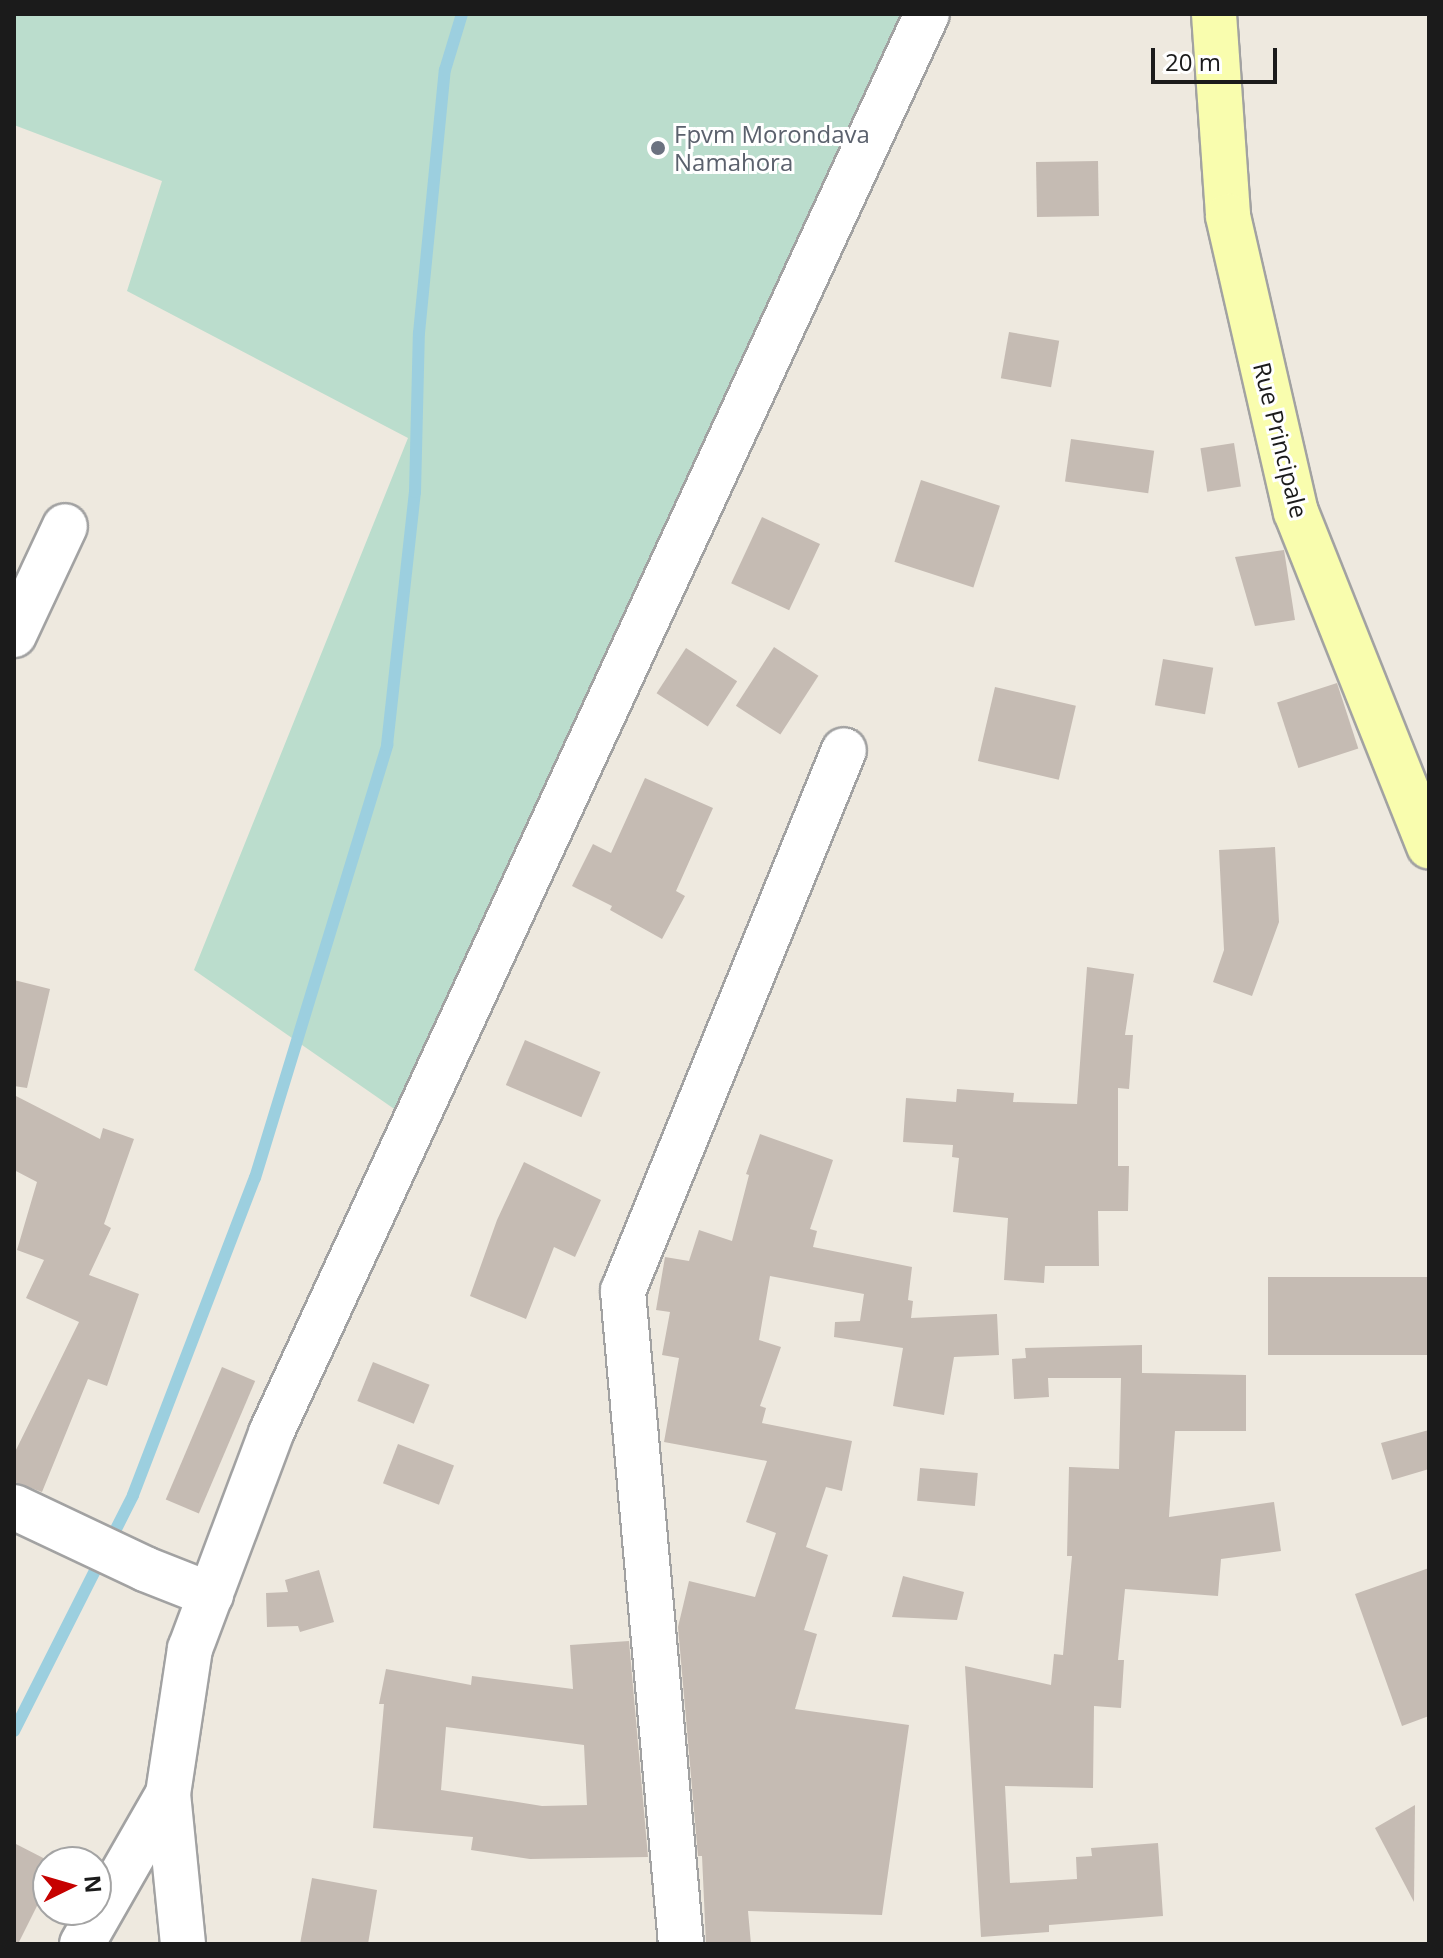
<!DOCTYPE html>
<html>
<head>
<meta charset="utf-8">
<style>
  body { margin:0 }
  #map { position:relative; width:1443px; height:1958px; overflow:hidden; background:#eee9df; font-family:"Open Sans",sans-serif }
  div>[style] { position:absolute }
  .wetland>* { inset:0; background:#bbddcd }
  .stream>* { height:12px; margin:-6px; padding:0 6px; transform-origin:6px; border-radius:6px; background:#9ccfdf }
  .building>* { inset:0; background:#c5bbb3; transform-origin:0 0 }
  .roads { filter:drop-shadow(2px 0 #a2a2a2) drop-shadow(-2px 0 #a2a2a2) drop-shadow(0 2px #a2a2a2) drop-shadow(0 -2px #a2a2a2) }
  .street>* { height:44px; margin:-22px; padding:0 22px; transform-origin:22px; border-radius:22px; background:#fff }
  .secondary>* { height:44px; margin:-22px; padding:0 22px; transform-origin:22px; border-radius:22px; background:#f9fdae }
  .dots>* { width:22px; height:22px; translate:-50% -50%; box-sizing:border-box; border:4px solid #fff; border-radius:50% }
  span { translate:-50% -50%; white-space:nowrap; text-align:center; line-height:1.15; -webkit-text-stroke:6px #fff; paint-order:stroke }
  .worship-label { font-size:24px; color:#5b616d }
  .left { translate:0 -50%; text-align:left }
  .street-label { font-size:24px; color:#1b1b1b }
  .frame { position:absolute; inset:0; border:16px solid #1b1b1b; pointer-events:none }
  .north { position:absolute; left:32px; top:1846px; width:80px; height:80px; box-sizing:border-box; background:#fff; border:2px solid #a4a4a4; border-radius:50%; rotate:85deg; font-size:22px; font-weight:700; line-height:32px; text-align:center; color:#1b1b1b }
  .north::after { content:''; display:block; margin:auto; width:28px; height:36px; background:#c60100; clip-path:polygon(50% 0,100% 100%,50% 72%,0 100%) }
  .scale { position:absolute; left:1151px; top:48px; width:126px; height:36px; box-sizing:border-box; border:4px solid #1b1b1b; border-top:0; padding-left:10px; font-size:24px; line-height:28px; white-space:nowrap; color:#1b1b1b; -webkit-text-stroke:6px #fff; paint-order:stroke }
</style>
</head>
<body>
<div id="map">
  <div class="wetland">
    <i style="clip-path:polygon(14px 14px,927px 14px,413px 1122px,194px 970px,408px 438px,127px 291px,162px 181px,14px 125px)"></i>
  </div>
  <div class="stream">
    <i style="left:14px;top:1731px;width:264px;rotate:-63.2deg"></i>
    <i style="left:133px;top:1495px;width:340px;rotate:-69deg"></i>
    <i style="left:255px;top:1178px;width:453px;rotate:-73deg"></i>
    <i style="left:387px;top:745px;width:255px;rotate:-83.7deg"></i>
    <i style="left:415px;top:492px;width:159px;rotate:-88.6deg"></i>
    <i style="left:419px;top:333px;width:264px;rotate:-84.4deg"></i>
    <i style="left:445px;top:70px;width:59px;rotate:-73.1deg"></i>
  </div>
  <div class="building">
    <i style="left:1098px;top:161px;width:55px;height:62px;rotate:89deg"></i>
    <i style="left:1009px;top:332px;width:51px;height:47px;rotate:10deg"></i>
    <i style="left:1071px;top:439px;width:84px;height:43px;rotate:8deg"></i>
    <i style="left:1234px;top:443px;width:44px;height:34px;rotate:81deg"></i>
    <i style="left:921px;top:480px;width:83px;height:86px;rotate:18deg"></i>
    <i style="left:762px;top:517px;width:64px;height:73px;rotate:25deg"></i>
    <i style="clip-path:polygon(1284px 550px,1295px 620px,1255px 626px,1235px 557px)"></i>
    <i style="left:774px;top:647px;width:53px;height:70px;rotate:33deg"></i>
    <i style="left:686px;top:648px;width:61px;height:54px;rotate:33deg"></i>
    <i style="left:1163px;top:659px;width:51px;height:47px;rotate:10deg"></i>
    <i style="left:1337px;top:683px;width:69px;height:63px;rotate:72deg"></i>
    <i style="left:995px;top:687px;width:83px;height:76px;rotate:13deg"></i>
    <i style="clip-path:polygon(645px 778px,713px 808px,676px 891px,685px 896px,662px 939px,610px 910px,612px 906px,572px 886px,593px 844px,611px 853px)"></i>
    <i style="clip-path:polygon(1275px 847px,1279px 922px,1252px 996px,1213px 982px,1224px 950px,1219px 850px)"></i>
    <i style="clip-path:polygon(1087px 967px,1134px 974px,1125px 1035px,1133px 1035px,1129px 1089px,1118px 1088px,1118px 1166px,1129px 1166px,1128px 1211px,1098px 1211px,1099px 1266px,1045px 1266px,1044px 1283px,1004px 1280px,1008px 1218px,953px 1212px,959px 1158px,952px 1157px,953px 1145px,903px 1142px,906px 1098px,956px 1102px,957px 1089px,1014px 1093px,1013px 1102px,1077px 1104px)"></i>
    <i style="clip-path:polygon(14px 980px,50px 989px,27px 1088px,14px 1086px)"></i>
    <i style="left:525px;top:1040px;width:82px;height:49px;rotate:23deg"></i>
    <i style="clip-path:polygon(14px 1095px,100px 1139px,103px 1128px,134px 1139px,104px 1224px,111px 1228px,89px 1275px,139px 1294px,107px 1386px,88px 1379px,42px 1492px,14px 1482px,14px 1454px,79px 1322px,26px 1298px,44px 1260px,17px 1250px,37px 1182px,14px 1170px)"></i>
    <i style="clip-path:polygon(760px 1134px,833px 1160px,810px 1229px,817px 1231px,813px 1247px,912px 1267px,908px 1300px,913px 1301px,911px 1318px,997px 1314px,999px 1355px,954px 1357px,944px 1415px,893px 1406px,903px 1348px,834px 1337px,835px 1322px,860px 1321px,864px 1294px,770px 1276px,759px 1340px,781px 1347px,760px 1406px,766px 1408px,762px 1423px,852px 1441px,842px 1491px,826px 1487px,806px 1547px,828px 1555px,804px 1630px,817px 1634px,795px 1709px,909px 1725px,882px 1915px,748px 1911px,751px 1944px,706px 1944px,702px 1856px,698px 1856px,678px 1627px,689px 1581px,755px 1597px,776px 1533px,746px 1522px,767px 1461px,664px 1442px,679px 1358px,662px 1355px,670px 1312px,656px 1310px,665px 1257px,689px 1261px,699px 1230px,732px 1241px,749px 1175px,746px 1174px)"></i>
    <i style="clip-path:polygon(524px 1162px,601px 1200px,575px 1257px,554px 1247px,526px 1319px,470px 1296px,497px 1220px)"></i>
    <i style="left:1429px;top:1277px;width:78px;height:161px;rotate:90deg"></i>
    <i style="clip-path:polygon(1142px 1345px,1142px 1373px,1246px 1375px,1246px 1431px,1175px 1431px,1169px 1517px,1274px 1502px,1281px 1551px,1221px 1559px,1218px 1596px,1125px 1589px,1118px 1660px,1124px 1660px,1121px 1708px,1094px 1706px,1093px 1788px,1005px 1786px,1010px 1883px,1077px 1879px,1076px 1857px,1092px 1856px,1091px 1848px,1158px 1843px,1163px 1916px,1049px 1925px,1049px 1932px,981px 1937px,965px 1666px,1051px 1685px,1054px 1654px,1063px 1655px,1072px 1556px,1067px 1556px,1069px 1467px,1119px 1469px,1121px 1378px,1048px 1378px,1049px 1397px,1014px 1399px,1012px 1359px,1026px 1358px,1025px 1348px)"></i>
    <i style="left:373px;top:1362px;width:61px;height:42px;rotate:22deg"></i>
    <i style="left:222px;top:1367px;width:36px;height:144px;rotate:23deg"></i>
    <i style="clip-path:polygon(1429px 1430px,1429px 1469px,1392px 1480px,1381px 1443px)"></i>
    <i style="left:398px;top:1444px;width:60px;height:42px;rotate:21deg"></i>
    <i style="left:920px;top:1468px;width:58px;height:33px;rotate:5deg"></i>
    <i style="clip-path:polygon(1429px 1568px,1429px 1716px,1402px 1726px,1355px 1594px)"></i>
    <i style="clip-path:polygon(319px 1570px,334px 1622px,300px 1632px,298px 1626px,267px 1627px,266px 1593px,288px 1592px,285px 1580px)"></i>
    <i style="clip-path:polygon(903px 1576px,964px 1592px,957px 1620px,892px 1617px)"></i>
    <i style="clip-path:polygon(evenodd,629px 1641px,648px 1857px,530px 1859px,471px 1850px,473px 1837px,373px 1828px,384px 1704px,379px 1704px,386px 1669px,471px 1685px,472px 1676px,573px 1689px,570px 1645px,629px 1641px,446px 1727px,584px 1745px,587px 1805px,542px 1806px,441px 1790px,446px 1727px)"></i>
    <i style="clip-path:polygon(1415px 1805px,1414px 1902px,1375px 1828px)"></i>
    <i style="clip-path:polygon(14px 1843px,51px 1862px,48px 1862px,48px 1884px,18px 1944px,14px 1944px)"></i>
    <i style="clip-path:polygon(312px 1878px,377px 1890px,368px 1944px,300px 1944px)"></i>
  </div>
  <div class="roads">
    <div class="street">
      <i style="left:14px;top:635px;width:120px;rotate:-64.9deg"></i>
      <i style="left:14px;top:1507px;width:145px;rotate:25.3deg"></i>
      <i style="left:145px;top:1569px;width:71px;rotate:21.5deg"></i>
      <i style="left:82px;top:1944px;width:173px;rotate:-60.2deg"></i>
      <i style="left:183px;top:1944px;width:151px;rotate:-95.7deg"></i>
      <i style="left:168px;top:1794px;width:147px;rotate:-81.4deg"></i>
      <i style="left:190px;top:1649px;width:231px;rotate:-69.4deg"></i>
      <i style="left:271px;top:1433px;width:1563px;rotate:-65.19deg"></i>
      <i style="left:681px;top:1944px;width:656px;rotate:-95.08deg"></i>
      <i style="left:623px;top:1291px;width:584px;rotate:-67.78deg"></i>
    </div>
    <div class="secondary">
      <i style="left:1214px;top:14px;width:202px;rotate:86deg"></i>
      <i style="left:1228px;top:216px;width:304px;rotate:77.1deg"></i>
      <i style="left:1296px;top:512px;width:360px;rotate:68.3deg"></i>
    </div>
  </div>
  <div class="dots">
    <i style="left:658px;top:148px;background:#6b7280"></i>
  </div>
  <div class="worship-label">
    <span class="left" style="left:674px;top:148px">Fpvm Morondava<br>Namahora</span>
  </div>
  <div class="street-label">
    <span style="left:1281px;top:440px;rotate:76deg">Rue Principale</span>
  </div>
  <div class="frame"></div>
  <div class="north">N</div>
  <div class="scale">20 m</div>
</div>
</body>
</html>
